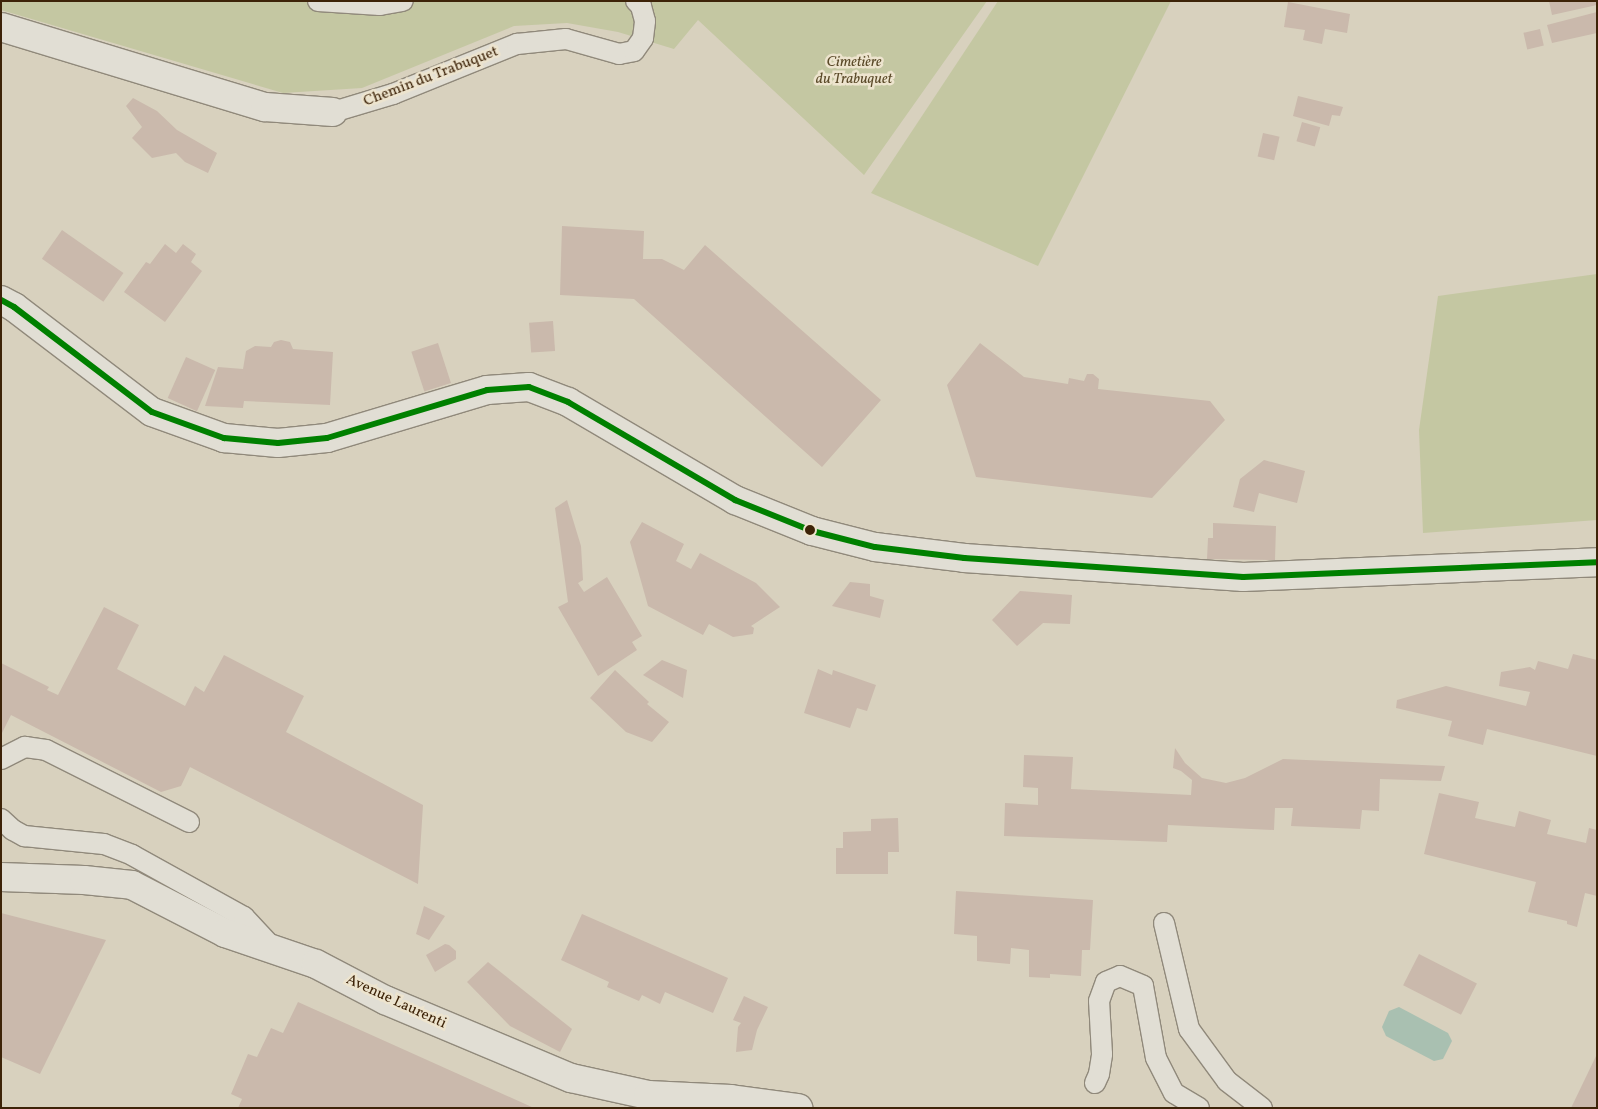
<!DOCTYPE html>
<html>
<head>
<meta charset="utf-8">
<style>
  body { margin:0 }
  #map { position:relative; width:1598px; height:1109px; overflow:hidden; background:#d8d1be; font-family:Vollkorn,serif }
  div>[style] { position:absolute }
  .green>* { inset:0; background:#c4c7a2 }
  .water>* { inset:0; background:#a9c0b1 }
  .building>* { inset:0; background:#cab9ac; transform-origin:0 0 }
  .roads { filter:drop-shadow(1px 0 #90897b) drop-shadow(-1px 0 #90897b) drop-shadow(0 1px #90897b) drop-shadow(0 -1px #90897b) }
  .service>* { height:20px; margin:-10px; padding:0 10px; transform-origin:10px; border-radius:10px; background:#e1ded4 }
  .minor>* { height:28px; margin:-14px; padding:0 14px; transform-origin:14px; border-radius:14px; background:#e1ded4 }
  .tertiary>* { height:28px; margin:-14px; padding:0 14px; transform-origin:14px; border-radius:14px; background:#e1ded4 }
  .bus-1>* { height:6px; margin:-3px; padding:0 3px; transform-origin:3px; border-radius:3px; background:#008000 }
  .dots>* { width:14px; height:14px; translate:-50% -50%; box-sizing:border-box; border:2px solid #ede4ce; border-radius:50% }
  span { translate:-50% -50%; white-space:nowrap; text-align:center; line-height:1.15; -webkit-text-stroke:5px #ede4ce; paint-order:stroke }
  .park-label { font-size:15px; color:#5b4a29; font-style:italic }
  .street-label { font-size:15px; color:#3d2308 }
  .frame { position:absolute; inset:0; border:2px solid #3d2308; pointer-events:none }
</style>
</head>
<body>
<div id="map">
  <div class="green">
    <i style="clip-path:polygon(1px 1px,987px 1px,864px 175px,698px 20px,674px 49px,618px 32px,567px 23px,514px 26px,362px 88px,283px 93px,1px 10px)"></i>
    <i style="clip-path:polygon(998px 1px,1171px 1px,1038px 266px,871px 193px)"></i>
    <i style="clip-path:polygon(1597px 274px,1597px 520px,1423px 533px,1419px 430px,1438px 296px)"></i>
  </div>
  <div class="water">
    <i style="clip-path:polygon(1399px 1007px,1448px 1033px,1452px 1041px,1443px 1059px,1434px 1061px,1386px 1036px,1382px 1027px,1389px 1011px)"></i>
  </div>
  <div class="building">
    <i style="clip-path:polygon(1549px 1px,1597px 1px,1597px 5px,1552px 15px)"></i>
    <i style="clip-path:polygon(1288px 2px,1350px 14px,1347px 33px,1325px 29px,1322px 44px,1303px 40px,1305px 30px,1284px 27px)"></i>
    <i style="clip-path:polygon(1597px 12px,1597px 33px,1552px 43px,1547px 25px)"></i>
    <i style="left:1540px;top:29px;width:17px;height:17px;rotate:77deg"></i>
    <i style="clip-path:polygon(1298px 96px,1343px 107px,1340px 116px,1332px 115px,1329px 126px,1293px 116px)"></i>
    <i style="clip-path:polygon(133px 98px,157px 111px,177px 130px,217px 153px,208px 173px,185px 162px,176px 153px,152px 158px,132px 138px,142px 127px,126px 106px)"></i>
    <i style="left:1302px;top:122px;width:19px;height:20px;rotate:16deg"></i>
    <i style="left:1263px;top:133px;width:17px;height:24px;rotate:13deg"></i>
    <i style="clip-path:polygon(562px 226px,644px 231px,643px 259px,662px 259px,684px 270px,705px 245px,881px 400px,822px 467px,634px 299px,560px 295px)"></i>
    <i style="left:62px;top:230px;width:75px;height:35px;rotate:35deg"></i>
    <i style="clip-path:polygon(165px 244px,176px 253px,183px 244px,196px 254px,191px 262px,202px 271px,165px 322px,124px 292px,146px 262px,150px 264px)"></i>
    <i style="left:553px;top:321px;width:30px;height:24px;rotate:86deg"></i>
    <i style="clip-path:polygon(281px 340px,290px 342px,293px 349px,333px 352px,330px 405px,244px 401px,243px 408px,205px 406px,218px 367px,243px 369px,246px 351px,255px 346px,271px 347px,274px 342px)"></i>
    <i style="left:438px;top:343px;width:42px;height:28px;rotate:72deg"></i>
    <i style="clip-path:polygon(980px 343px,1024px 377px,1068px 384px,1069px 378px,1084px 381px,1087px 374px,1093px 374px,1099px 379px,1098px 389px,1210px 401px,1225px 420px,1152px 498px,976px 477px,947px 385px)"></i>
    <i style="left:186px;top:357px;width:32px;height:45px;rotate:24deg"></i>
    <i style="clip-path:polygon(1264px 460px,1305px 471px,1297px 503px,1259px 493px,1254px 512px,1233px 507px,1240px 479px)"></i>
    <i style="clip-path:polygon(567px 500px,581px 546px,583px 580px,578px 583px,584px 592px,607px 577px,642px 636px,632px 642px,637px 650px,598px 676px,558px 607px,568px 602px,555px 508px)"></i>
    <i style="clip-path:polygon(642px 522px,684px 544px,676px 561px,691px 569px,700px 553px,756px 583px,780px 607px,751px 626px,754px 628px,753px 634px,733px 637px,709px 624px,703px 635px,648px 606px,630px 542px)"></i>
    <i style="clip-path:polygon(1213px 523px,1276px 526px,1275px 560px,1207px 559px,1208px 538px,1213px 538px)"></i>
    <i style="clip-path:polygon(850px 582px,870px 584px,870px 596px,884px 600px,880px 618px,832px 606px)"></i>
    <i style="clip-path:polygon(1020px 591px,1072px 595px,1070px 624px,1043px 623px,1017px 646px,992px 620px)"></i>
    <i style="clip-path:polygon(104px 607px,139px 625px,117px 669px,185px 706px,195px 686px,204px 692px,224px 655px,304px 696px,286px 732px,423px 805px,418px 884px,190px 767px,181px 786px,161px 792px,11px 715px,1px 735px,1px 663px,49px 687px,47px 690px,58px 695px)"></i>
    <i style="clip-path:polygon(1573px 654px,1597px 660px,1597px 756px,1487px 729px,1483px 745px,1448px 736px,1452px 721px,1396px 708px,1397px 700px,1446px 686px,1526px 706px,1530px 692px,1499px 686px,1501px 672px,1530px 667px,1535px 670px,1538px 661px,1568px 669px)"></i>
    <i style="clip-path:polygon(662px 660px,687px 670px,683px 698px,643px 675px)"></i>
    <i style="clip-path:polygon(818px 669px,832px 675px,833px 670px,876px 685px,867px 711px,857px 708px,850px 728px,804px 713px)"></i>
    <i style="clip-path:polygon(615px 670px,649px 702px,647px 704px,669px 722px,652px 742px,626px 732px,590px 698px)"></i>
    <i style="clip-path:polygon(1175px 748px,1185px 763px,1202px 778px,1226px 783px,1245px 778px,1283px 759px,1445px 766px,1441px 781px,1380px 779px,1379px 811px,1362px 810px,1360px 829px,1291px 826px,1293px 808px,1275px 808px,1274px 830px,1168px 825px,1167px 842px,1004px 836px,1005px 803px,1038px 805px,1038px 788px,1023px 787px,1024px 755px,1073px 757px,1071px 789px,1191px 795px,1192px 780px,1181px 771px,1173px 768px)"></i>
    <i style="clip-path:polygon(1439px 793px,1479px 802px,1475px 818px,1515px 827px,1519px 811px,1551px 820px,1547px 834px,1586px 843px,1589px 828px,1597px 830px,1597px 896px,1585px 893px,1577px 927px,1567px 924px,1567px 921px,1528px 912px,1536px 882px,1424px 854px)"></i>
    <i style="clip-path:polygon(898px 818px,899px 852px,888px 852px,888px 874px,836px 874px,836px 848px,843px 848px,843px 832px,871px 831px,871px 819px)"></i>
    <i style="clip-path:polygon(956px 891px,1093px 900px,1090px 950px,1082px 950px,1081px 976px,1050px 974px,1050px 978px,1029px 977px,1029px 950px,1011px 948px,1010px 964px,977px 961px,977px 936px,954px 934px)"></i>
    <i style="clip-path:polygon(424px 906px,445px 916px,429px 940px,416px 934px)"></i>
    <i style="clip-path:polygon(1px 913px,106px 940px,40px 1074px,1px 1057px)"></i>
    <i style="clip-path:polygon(582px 914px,728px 978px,713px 1013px,665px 992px,660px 1004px,642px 995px,639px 1001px,607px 987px,609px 982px,561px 960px)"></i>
    <i style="clip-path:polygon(445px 944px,449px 945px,456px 951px,456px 959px,435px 972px,426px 955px)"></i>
    <i style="left:1419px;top:954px;width:65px;height:35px;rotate:27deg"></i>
    <i style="clip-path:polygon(488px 962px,572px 1029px,560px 1052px,510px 1026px,467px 982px)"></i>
    <i style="clip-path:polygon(744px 996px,768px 1007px,757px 1030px,752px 1050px,736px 1052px,738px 1027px,741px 1023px,733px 1020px)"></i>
    <i style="clip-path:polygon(298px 1002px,534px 1108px,238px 1108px,242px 1099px,231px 1094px,248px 1054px,257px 1057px,271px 1028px,283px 1033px)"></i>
    <i style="clip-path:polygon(1597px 1054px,1597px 1108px,1571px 1108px)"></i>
  </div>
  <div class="roads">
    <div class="service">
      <i style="left:318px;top:1px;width:62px;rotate:3.7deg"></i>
      <i style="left:380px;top:5px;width:23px;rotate:-10deg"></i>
      <i style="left:333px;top:112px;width:63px;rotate:-16.7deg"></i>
      <i style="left:393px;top:94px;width:134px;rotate:-22deg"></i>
      <i style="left:517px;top:44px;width:49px;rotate:-5.8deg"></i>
      <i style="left:566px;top:39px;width:55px;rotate:15.8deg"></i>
      <i style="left:619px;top:54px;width:15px;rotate:-11deg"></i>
      <i style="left:634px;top:51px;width:16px;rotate:-55deg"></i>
      <i style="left:643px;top:38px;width:17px;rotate:-83deg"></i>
      <i style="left:645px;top:21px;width:16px;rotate:-105deg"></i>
      <i style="left:641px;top:6px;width:7px;rotate:-135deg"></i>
      <i style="left:1px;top:759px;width:27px;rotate:-27deg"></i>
      <i style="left:25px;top:747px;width:21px;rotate:8deg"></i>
      <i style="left:46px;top:750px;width:160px;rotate:26.7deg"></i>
      <i style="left:1px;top:819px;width:16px;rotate:43deg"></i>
      <i style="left:13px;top:830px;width:13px;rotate:29deg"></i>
      <i style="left:24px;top:836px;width:80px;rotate:5.7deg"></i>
      <i style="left:104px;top:844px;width:30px;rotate:21deg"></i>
      <i style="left:132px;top:855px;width:128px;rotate:29deg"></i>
      <i style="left:244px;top:917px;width:41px;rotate:47deg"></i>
      <i style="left:1164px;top:923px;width:109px;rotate:76.7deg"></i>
      <i style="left:1189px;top:1029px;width:64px;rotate:53.8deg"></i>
      <i style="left:1227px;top:1081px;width:44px;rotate:37.6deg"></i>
      <i style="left:1095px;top:1083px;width:10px;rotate:-66deg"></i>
      <i style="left:1099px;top:1074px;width:20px;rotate:-81deg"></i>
      <i style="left:1102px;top:1054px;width:53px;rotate:-93.2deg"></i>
      <i style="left:1099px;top:1001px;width:20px;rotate:-70deg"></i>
      <i style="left:1106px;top:982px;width:15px;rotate:-23deg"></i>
      <i style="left:1120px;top:976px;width:25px;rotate:23deg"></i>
      <i style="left:1143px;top:986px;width:73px;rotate:79.8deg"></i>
      <i style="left:1156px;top:1058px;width:39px;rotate:63deg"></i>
      <i style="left:1174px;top:1093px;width:29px;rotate:31deg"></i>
    </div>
    <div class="minor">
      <i style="left:1px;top:27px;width:276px;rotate:16.9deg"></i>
      <i style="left:265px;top:107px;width:68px;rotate:4.2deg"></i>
      <i style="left:1px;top:877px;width:83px;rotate:2.1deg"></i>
      <i style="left:84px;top:880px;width:48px;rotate:5.9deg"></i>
      <i style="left:132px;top:885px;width:105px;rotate:27.3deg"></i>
      <i style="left:225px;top:933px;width:96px;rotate:18.8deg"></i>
      <i style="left:316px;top:964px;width:78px;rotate:27.6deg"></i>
      <i style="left:385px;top:1000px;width:202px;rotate:22.8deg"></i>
      <i style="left:571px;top:1078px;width:79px;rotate:12.4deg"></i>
      <i style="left:648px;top:1095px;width:83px;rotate:2.8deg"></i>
      <i style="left:731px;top:1099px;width:68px;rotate:7.7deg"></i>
    </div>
    <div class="tertiary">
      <i style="left:1px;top:300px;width:15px;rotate:28deg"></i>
      <i style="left:14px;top:307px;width:173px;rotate:37.3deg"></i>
      <i style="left:152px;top:412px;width:77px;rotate:19.9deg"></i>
      <i style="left:224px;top:438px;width:54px;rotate:5.3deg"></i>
      <i style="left:278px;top:443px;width:49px;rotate:-5.8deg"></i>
      <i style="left:327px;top:438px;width:167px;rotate:-16.7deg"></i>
      <i style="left:487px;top:390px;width:42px;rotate:-4.1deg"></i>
      <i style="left:529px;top:387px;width:42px;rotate:21deg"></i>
      <i style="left:568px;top:402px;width:194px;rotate:30.4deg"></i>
      <i style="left:735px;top:500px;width:83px;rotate:21.9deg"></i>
      <i style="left:812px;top:531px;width:65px;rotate:14.3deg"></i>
      <i style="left:875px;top:547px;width:90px;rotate:7deg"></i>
      <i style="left:964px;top:558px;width:280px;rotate:3.9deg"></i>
      <i style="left:1243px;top:577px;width:354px;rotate:-2.4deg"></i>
    </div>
  </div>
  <div class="bus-1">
    <i style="left:1px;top:300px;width:15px;rotate:28deg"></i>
    <i style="left:14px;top:307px;width:173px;rotate:37.3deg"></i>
    <i style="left:152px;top:412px;width:77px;rotate:19.9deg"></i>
    <i style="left:224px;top:438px;width:54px;rotate:5.3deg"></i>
    <i style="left:278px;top:443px;width:49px;rotate:-5.8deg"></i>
    <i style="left:327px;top:438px;width:167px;rotate:-16.7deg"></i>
    <i style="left:487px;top:390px;width:42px;rotate:-4.1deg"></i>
    <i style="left:529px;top:387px;width:42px;rotate:21deg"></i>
    <i style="left:568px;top:402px;width:194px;rotate:30.4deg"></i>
    <i style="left:735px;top:500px;width:83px;rotate:21.9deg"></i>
    <i style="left:812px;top:531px;width:65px;rotate:14.3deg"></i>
    <i style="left:875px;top:547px;width:90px;rotate:7deg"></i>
    <i style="left:964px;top:558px;width:280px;rotate:3.9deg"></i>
    <i style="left:1243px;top:577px;width:354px;rotate:-2.4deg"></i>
  </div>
  <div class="dots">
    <i style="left:810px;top:530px;background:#3d2308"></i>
  </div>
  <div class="park-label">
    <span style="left:854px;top:71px">Cimetière<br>du Trabuquet</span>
  </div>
  <div class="street-label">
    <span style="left:431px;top:77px;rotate:-21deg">Chemin du Trabuquet</span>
    <span style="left:396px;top:1002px;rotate:25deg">Avenue Laurenti</span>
  </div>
  <div class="frame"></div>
</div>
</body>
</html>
